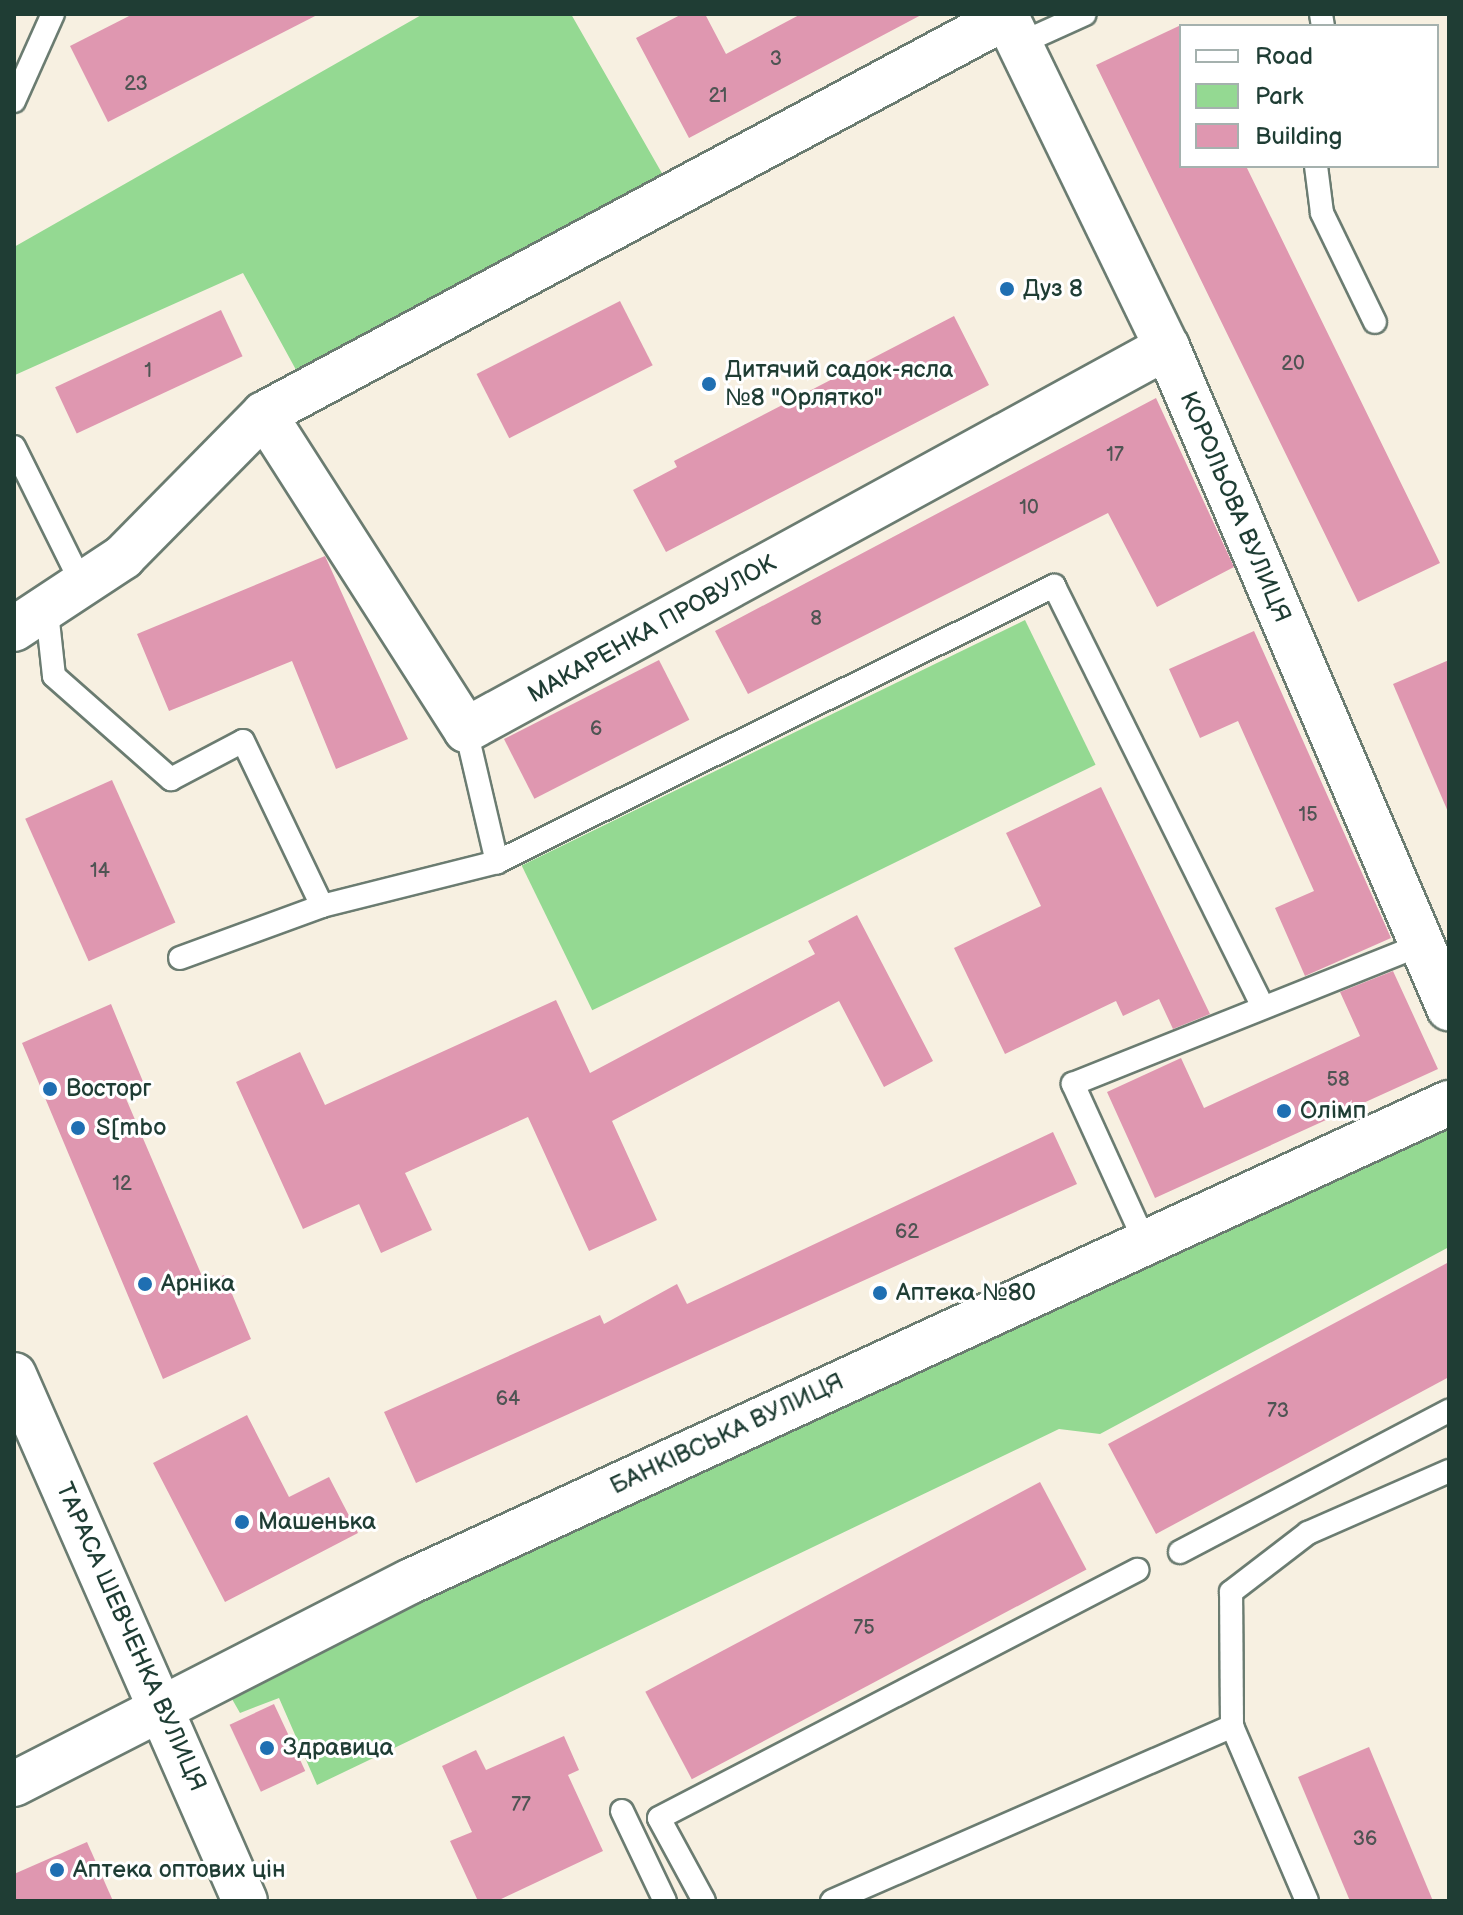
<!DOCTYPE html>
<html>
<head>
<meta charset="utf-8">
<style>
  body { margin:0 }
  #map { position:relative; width:1463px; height:1915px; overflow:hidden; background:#f7f0e1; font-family:"Balsamiq Sans",sans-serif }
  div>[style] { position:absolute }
  .green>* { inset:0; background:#94d992; transform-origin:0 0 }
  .building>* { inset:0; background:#df97b0; transform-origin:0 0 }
  .roads { filter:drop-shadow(2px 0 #6b7c71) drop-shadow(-2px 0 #6b7c71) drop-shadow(0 2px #6b7c71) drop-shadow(0 -2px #6b7c71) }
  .lane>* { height:22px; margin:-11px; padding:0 11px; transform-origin:11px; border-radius:11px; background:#fff }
  .street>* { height:44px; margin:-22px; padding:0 22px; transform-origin:22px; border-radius:22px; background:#fff }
  .secondary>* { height:44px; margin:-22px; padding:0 22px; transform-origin:22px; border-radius:22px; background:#fff }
  .dots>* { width:22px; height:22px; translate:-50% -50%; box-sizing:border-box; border:4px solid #fff; border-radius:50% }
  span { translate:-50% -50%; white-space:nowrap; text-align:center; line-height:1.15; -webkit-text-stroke:6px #fff; paint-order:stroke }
  .number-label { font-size:20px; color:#4f5453 }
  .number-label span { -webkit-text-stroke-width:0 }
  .poi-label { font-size:24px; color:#1f3d34 }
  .left { translate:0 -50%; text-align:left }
  .street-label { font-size:24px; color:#1f3d34 }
  .frame { position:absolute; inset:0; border:16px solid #1f3d34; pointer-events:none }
  .legend { position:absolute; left:1179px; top:24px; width:260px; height:144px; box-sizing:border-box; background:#fff; border:2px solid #a5b1ae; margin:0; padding:10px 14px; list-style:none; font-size:24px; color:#1f3d34 }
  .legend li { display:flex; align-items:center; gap:16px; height:40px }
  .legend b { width:40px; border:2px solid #a5b1ae }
</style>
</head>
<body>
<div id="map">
  <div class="green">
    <i style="clip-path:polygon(423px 14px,571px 14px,667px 182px,301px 379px,243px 273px,15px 375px,14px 247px)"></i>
    <i style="left:1025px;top:620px;width:161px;height:560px;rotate:64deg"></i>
    <i style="clip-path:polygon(1449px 1124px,1449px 1247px,1100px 1434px,1059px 1429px,317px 1785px,279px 1698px,240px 1713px,228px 1692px)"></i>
  </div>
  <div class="building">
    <i style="clip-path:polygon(133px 14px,319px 14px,108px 122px,70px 46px)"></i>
    <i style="clip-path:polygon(682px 14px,705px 14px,726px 54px,801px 14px,923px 14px,689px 138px,636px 38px)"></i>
    <i style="clip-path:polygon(1181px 25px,1181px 166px,1246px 166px,1440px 563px,1358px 602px,1096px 65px)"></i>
    <i style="left:620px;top:301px;width:72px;height:161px;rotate:63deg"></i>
    <i style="left:221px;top:310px;width:51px;height:183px;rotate:65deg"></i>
    <i style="clip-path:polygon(954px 316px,989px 385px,666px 552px,633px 490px,677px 467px,674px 461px)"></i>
    <i style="clip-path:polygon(1156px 398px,1234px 567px,1157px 607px,1108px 513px,748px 694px,715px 631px)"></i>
    <i style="clip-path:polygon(325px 556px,408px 739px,336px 769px,292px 661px,169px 711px,137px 634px)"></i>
    <i style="clip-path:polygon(1254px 631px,1391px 938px,1305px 976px,1275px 908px,1314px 891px,1238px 721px,1200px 738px,1169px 669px)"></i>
    <i style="left:659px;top:660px;width:67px;height:174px;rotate:63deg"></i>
    <i style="clip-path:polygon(1449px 660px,1449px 814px,1393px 684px)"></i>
    <i style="left:112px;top:780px;width:156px;height:95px;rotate:66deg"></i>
    <i style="clip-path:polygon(1101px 787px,1210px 1014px,1173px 1029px,1159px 999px,1123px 1016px,1116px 1001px,1005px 1054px,954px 948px,1041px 906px,1006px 833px)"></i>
    <i style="clip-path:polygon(857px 915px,933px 1061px,884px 1087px,839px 1001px,612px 1121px,657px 1220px,589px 1251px,528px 1117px,405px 1173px,432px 1230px,381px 1253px,359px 1204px,303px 1229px,236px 1082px,300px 1052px,325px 1105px,556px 1000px,590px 1073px,815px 954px,808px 941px)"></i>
    <i style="clip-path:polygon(1393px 971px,1438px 1069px,1155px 1198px,1107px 1092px,1181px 1058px,1204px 1108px,1360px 1036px,1340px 992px)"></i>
    <i style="clip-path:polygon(111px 1004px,144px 1084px,124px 1094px,205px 1283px,224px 1275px,251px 1339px,163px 1379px,22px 1043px)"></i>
    <i style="clip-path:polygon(1053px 1132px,1077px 1184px,416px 1483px,384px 1412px,600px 1315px,604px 1324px,677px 1284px,687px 1304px)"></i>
    <i style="clip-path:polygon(1449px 1262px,1449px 1377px,1156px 1534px,1108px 1444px)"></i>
    <i style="clip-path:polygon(247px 1415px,289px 1497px,329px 1477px,358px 1533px,225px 1602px,153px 1463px)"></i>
    <i style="left:1040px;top:1482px;width:99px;height:447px;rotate:62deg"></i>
    <i style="left:274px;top:1704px;width:74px;height:49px;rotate:65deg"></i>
    <i style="clip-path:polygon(564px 1736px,579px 1770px,568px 1775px,603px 1851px,497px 1901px,478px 1901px,450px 1841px,472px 1832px,442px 1766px,476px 1750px,486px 1770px)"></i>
    <i style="clip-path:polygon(1369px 1747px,1433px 1901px,1350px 1901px,1298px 1777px)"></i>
    <i style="clip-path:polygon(87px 1842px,113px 1901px,14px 1901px,14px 1874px)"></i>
  </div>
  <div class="roads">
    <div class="lane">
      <i style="left:1321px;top:14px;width:12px;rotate:81deg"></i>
      <i style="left:1019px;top:44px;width:72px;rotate:-24.4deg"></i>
      <i style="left:14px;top:101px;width:95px;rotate:-65.9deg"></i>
      <i style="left:1316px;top:166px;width:47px;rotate:82.7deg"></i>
      <i style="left:1322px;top:213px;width:121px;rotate:64.1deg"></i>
      <i style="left:14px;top:447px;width:151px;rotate:63.6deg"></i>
      <i style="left:81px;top:582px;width:51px;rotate:130.2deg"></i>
      <i style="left:48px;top:621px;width:55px;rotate:83.8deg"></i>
      <i style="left:54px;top:676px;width:156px;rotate:41.4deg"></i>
      <i style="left:171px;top:779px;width:81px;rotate:-27.8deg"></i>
      <i style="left:243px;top:741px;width:183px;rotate:64.4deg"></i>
      <i style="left:466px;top:730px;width:136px;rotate:76.8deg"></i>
      <i style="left:180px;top:958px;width:151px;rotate:-20.1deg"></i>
      <i style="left:322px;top:906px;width:180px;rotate:-14.1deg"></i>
      <i style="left:497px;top:862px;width:622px;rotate:-26.36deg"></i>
      <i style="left:1054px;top:586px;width:470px;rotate:63.6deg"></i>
      <i style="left:1145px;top:1242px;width:174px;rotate:-114.5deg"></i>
      <i style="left:1073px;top:1084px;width:377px;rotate:-21.8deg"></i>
      <i style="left:1180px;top:1552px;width:304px;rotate:-27.7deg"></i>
      <i style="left:1232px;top:1726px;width:134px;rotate:-90.4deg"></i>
      <i style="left:1231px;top:1592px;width:97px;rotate:-37.5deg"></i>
      <i style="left:1308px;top:1533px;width:154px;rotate:-23.7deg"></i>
      <i style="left:622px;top:1811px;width:100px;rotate:64.5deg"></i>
      <i style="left:704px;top:1901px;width:94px;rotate:-118.5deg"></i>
      <i style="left:659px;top:1818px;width:539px;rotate:-27.42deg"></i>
      <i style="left:832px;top:1901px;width:437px;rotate:-23.6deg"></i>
      <i style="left:1232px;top:1726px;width:190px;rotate:66.8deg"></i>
    </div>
    <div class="street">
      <i style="left:264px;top:414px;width:842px;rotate:-28.15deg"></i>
      <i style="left:14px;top:629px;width:131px;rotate:-33.4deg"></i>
      <i style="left:123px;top:557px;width:201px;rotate:-45.4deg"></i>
      <i style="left:264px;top:414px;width:375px;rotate:57.4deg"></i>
      <i style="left:466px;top:730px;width:799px;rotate:-28.65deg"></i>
    </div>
    <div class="secondary">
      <i style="left:1005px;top:14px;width:370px;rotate:64.1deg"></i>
      <i style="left:1167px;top:347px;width:719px;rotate:66.9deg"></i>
      <i style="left:14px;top:1375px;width:574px;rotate:66.29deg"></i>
      <i style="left:14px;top:1784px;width:446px;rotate:-27.1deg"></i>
      <i style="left:411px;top:1581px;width:1143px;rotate:-24.73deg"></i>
    </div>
  </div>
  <div class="dots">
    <i style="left:1007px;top:289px;background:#1f6fb2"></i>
    <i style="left:709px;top:384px;background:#1f6fb2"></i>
    <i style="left:50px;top:1089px;background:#1f6fb2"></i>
    <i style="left:1284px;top:1111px;background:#1f6fb2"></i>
    <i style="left:78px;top:1128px;background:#1f6fb2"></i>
    <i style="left:145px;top:1284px;background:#1f6fb2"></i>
    <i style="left:880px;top:1293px;background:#1f6fb2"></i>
    <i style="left:242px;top:1522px;background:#1f6fb2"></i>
    <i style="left:267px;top:1748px;background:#1f6fb2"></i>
    <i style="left:57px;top:1870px;background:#1f6fb2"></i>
  </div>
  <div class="number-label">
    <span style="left:776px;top:59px">3</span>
    <span style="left:136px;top:84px">23</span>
    <span style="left:718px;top:96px">21</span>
    <span style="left:1293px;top:364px">20</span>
    <span style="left:148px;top:371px">1</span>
    <span style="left:1115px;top:455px">17</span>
    <span style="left:1029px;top:508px">10</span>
    <span style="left:816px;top:619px">8</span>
    <span style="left:596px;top:729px">6</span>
    <span style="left:1308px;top:815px">15</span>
    <span style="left:100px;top:871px">14</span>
    <span style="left:1338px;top:1080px">58</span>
    <span style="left:122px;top:1184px">12</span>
    <span style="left:907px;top:1232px">62</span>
    <span style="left:508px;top:1399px">64</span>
    <span style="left:1278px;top:1411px">73</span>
    <span style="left:864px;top:1628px">75</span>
    <span style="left:521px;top:1805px">77</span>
    <span style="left:1365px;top:1839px">36</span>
  </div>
  <div class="poi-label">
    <span class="left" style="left:1023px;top:289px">Дуз 8</span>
    <span class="left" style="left:725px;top:384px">Дитячий садок-ясла<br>№8 "Орлятко"</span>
    <span class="left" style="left:66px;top:1089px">Восторг</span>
    <span class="left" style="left:1300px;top:1111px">Олімп</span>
    <span class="left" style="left:96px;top:1128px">S[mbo</span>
    <span class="left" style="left:161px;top:1284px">Арніка</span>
    <span class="left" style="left:896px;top:1293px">Аптека №80</span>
    <span class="left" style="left:258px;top:1522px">Машенька</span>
    <span class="left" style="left:283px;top:1748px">Здравица</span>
    <span class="left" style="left:73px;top:1870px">Аптека оптових цін</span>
  </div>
  <div class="street-label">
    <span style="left:1235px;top:507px;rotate:67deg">КОРОЛЬОВА ВУЛИЦЯ</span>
    <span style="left:652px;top:629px;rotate:-29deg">МАКАРЕНКА ПРОВУЛОК</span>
    <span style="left:727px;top:1434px;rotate:-25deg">БАНКІВСЬКА ВУЛИЦЯ</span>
    <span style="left:131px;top:1637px;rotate:66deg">ТАРАСА ШЕВЧЕНКА ВУЛИЦЯ</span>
  </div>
  <div class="frame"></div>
  <ul class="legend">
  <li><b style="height:10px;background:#fff"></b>Road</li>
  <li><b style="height:22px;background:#94d992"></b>Park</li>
  <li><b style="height:22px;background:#df97b0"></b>Building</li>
  </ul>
</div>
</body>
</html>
